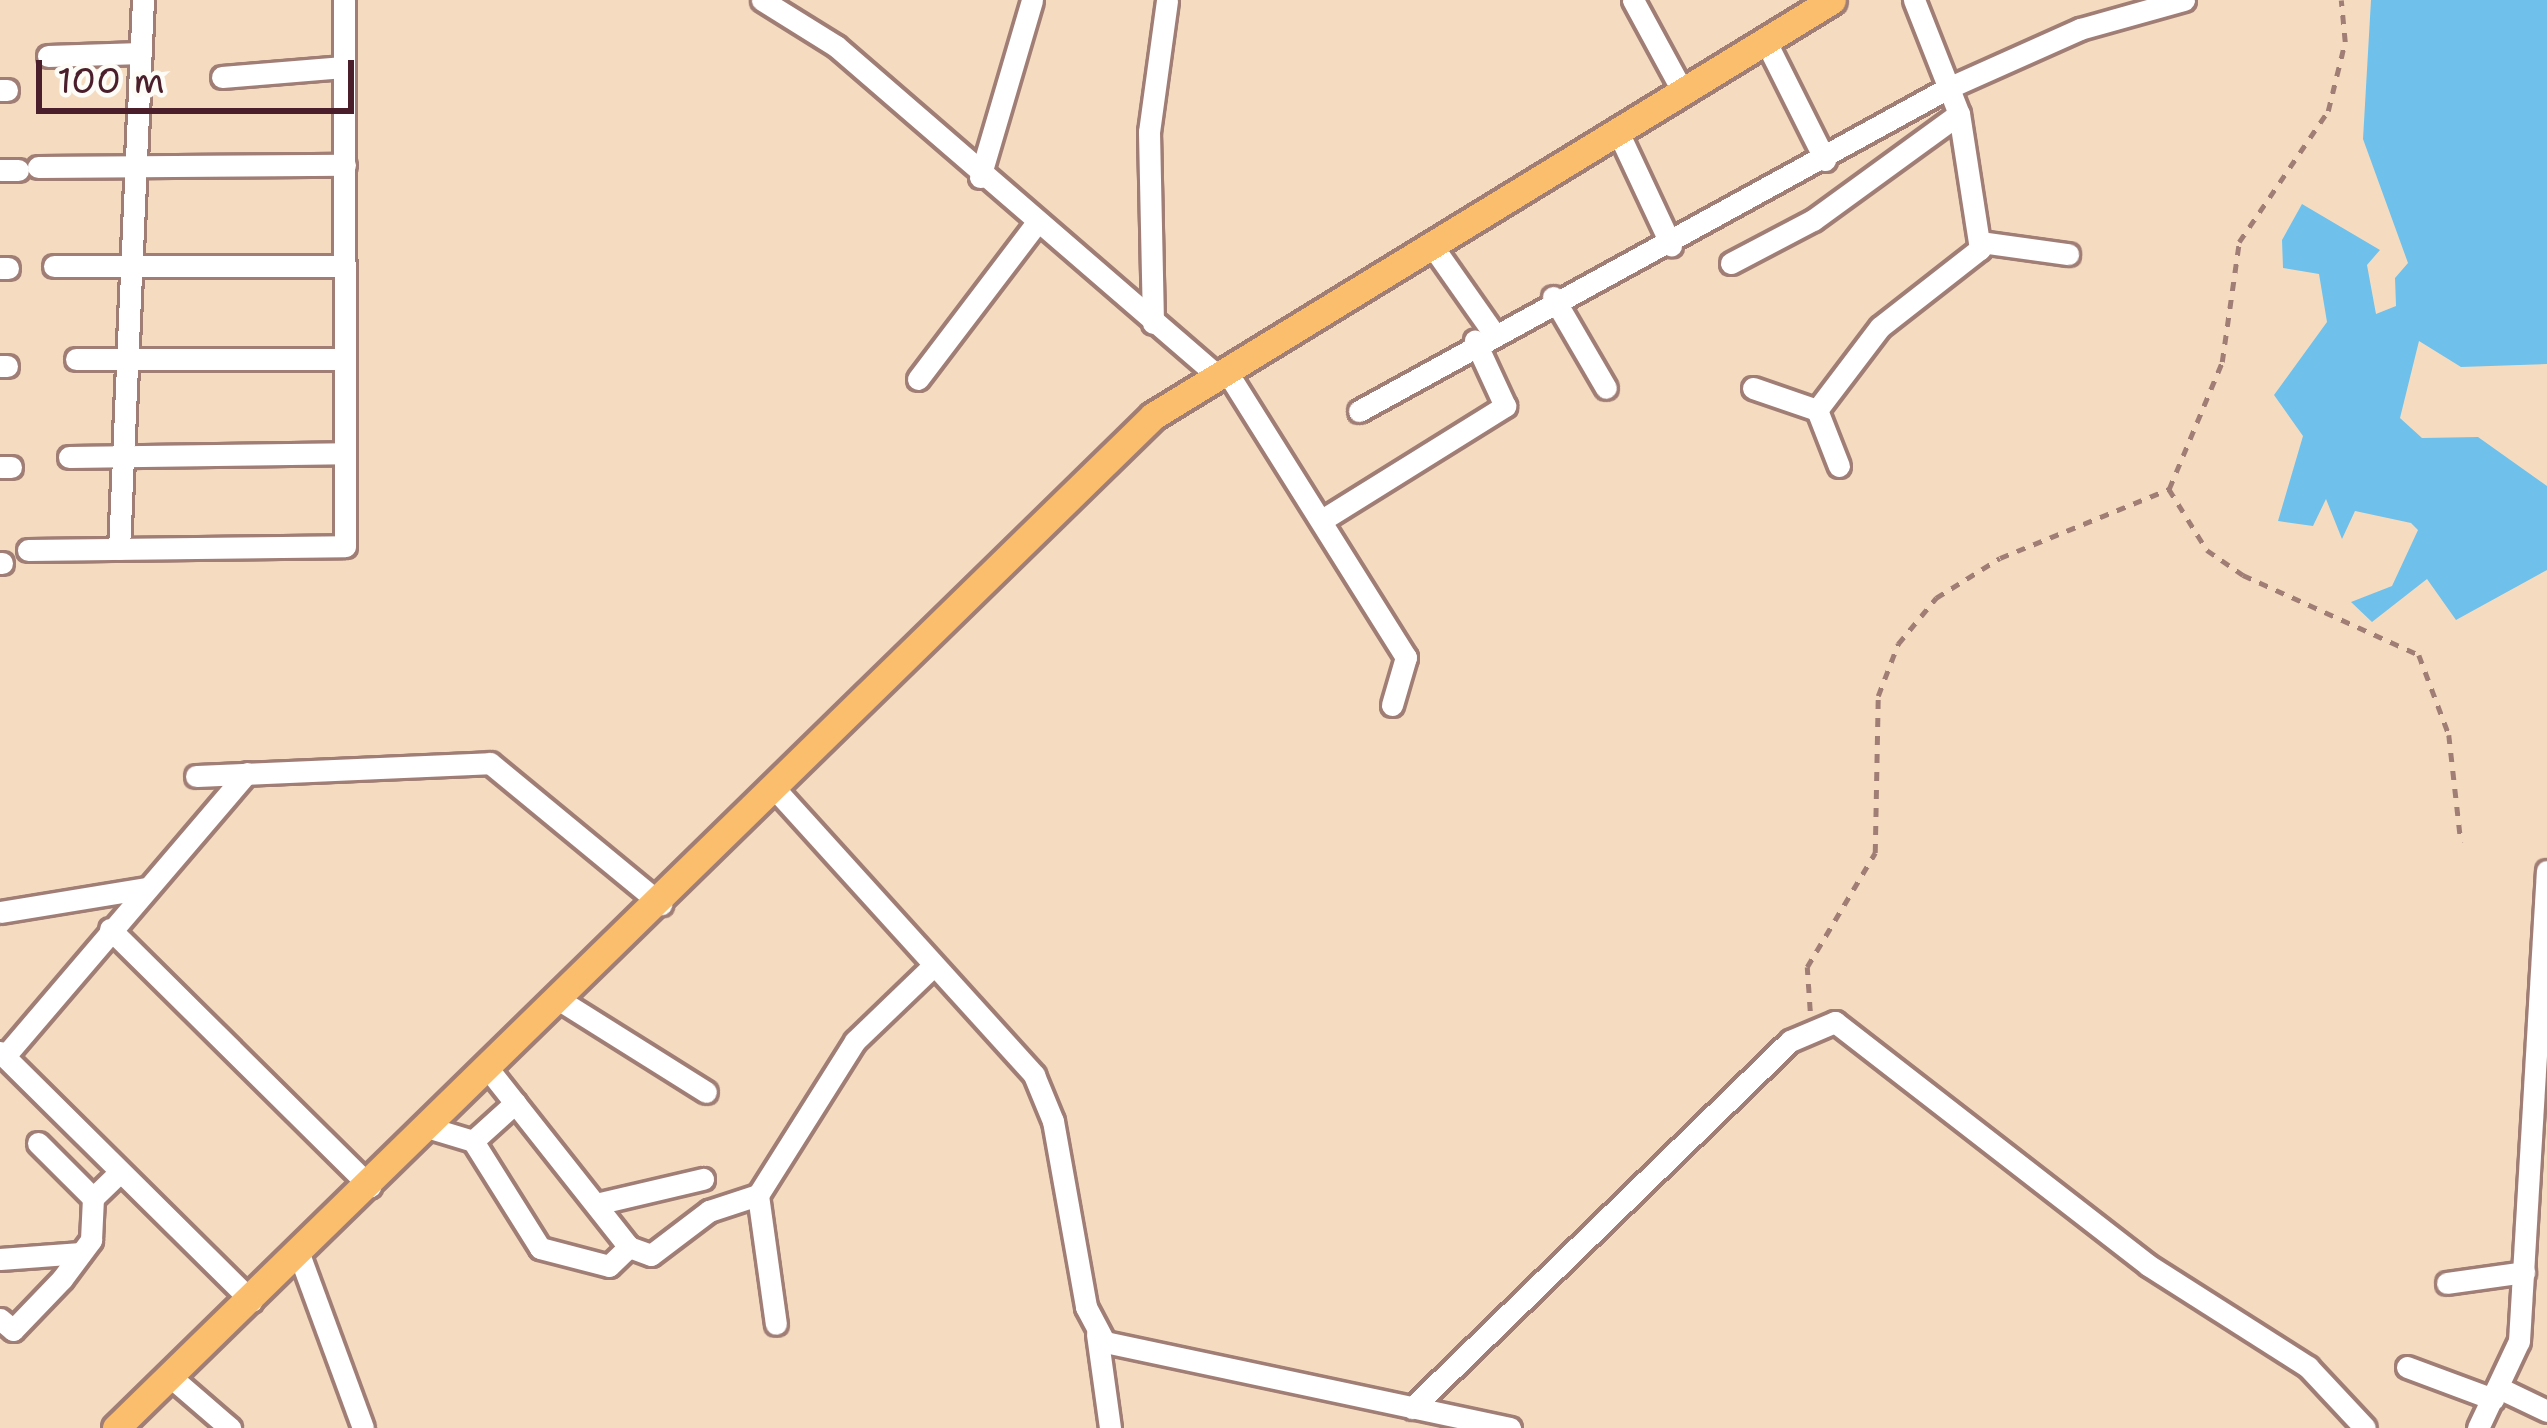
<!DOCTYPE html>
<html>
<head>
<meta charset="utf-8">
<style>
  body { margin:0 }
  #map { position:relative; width:2547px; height:1428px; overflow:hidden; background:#f5dcc1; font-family:"Shantell Sans",sans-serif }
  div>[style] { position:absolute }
  .water>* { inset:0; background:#6fc1eb }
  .path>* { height:4.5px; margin-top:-2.25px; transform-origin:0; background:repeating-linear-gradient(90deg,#a07e76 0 9px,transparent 0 18px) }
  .roads { filter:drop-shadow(3px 0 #a07e76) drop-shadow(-3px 0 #a07e76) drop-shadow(0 3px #a07e76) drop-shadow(0 -3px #a07e76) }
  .minor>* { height:21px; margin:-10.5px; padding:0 10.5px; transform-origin:10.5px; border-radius:10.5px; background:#fff }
  .major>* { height:27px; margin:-13.5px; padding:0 13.5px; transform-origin:13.5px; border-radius:13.5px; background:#fabe6d }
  span { translate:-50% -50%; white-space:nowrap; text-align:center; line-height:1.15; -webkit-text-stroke:12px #fdfcf7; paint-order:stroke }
  .scale { position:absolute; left:36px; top:60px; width:318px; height:54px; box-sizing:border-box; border:6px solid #4a1f2b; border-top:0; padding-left:15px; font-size:36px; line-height:42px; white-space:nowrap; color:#4a1f2b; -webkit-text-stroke:9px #fdfcf7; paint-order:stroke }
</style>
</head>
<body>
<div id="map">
  <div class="water">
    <i style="clip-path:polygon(2371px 0,2547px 0,2547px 364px,2461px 367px,2419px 341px,2400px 418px,2422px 438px,2478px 437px,2547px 486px,2547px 570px,2456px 620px,2427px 579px,2372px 622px,2351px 602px,2392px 586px,2418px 530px,2411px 523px,2355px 511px,2342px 539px,2326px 499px,2313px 526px,2278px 521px,2303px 436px,2274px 395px,2327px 322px,2319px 274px,2283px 268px,2282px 240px,2302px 204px,2380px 250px,2367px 265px,2376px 314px,2396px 306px,2395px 278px,2408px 263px,2363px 139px)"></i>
  </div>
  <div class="path">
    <i style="left:2169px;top:489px;width:72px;rotate:58.1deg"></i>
    <i style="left:2207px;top:550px;width:44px;rotate:34.8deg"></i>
    <i style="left:2243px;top:575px;width:193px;rotate:24.4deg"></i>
    <i style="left:2419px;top:655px;width:85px;rotate:69.4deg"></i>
    <i style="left:2449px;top:735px;width:108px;rotate:83.6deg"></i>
    <i style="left:1810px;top:1011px;width:44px;rotate:-93.9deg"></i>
    <i style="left:1807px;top:967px;width:133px;rotate:-59.2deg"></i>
    <i style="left:1875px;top:853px;width:157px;rotate:-88.9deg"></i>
    <i style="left:1878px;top:696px;width:56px;rotate:-69deg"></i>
    <i style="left:1898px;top:644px;width:60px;rotate:-50.4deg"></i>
    <i style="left:1936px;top:598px;width:75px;rotate:-32deg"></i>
    <i style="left:2000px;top:558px;width:183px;rotate:-22.2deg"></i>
    <i style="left:2169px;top:489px;width:138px;rotate:-67.3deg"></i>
    <i style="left:2222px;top:362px;width:121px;rotate:-81.9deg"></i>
    <i style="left:2239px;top:242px;width:158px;rotate:-55.8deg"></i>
    <i style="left:2328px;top:111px;width:71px;rotate:-76.2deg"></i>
    <i style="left:2345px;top:42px;width:42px;rotate:-95.4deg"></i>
  </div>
  <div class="roads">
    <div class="minor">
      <i style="left:762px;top:0;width:87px;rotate:31.9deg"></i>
      <i style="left:836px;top:46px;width:506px;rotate:40.83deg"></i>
      <i style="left:1633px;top:0;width:107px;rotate:61.5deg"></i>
      <i style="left:1766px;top:42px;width:132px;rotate:63.4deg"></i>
      <i style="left:48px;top:56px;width:93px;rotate:-1.8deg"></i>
      <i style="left:222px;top:77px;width:122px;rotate:-4.7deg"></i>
      <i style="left:0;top:90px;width:7px"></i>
      <i style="left:1619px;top:134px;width:123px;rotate:64.9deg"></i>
      <i style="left:38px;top:167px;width:307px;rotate:-0.4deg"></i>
      <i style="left:0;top:170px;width:18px"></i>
      <i style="left:980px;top:177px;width:184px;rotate:-73.6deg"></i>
      <i style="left:1981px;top:242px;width:88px;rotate:7.9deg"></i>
      <i style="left:1433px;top:247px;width:103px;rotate:54.9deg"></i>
      <i style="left:1731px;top:263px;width:93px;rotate:-27.7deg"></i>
      <i style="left:1813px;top:220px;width:180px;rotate:-36deg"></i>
      <i style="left:54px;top:266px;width:291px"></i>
      <i style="left:0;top:268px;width:8px"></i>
      <i style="left:1553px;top:297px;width:105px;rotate:59.8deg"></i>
      <i style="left:1153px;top:323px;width:191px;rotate:-91.2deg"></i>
      <i style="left:1149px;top:132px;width:133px;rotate:-82.2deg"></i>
      <i style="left:76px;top:359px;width:269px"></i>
      <i style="left:0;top:366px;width:7px"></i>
      <i style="left:1227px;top:372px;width:337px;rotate:57.9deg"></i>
      <i style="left:1406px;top:657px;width:50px;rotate:106.3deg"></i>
      <i style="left:918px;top:379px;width:192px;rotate:-52.8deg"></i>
      <i style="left:1753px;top:388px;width:68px;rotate:19deg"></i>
      <i style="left:1817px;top:410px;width:60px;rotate:68.6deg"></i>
      <i style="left:1817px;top:410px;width:104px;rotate:-52.8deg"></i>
      <i style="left:1880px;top:327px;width:127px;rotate:-38deg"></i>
      <i style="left:1980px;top:249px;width:137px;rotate:-98.8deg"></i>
      <i style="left:1959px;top:114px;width:123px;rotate:-111.5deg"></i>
      <i style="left:1359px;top:411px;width:672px;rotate:-28.74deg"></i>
      <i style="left:1948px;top:88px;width:145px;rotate:-24.1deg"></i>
      <i style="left:2080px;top:29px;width:108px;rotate:-15.6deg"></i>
      <i style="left:69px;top:457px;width:276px;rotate:-0.8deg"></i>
      <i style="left:0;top:467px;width:11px"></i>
      <i style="left:1322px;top:520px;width:216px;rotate:-31.9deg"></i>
      <i style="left:1505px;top:406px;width:72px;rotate:-114.8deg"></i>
      <i style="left:119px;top:549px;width:550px;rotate:-87.5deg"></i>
      <i style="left:28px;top:550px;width:317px;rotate:-0.7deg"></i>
      <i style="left:345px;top:546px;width:546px;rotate:-90.1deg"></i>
      <i style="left:0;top:563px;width:2px"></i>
      <i style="left:196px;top:776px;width:294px;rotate:-2.5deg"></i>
      <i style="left:490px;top:763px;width:222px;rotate:39.5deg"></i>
      <i style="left:775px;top:789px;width:386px;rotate:47.8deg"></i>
      <i style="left:1034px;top:1075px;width:50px;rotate:67.6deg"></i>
      <i style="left:1053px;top:1121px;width:189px;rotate:79.9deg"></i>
      <i style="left:1086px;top:1307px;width:40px;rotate:62deg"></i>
      <i style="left:1105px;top:1342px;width:414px;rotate:12deg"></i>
      <i style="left:0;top:912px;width:148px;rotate:-9.3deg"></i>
      <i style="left:110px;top:929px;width:366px;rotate:44.7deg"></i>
      <i style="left:561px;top:1001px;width:171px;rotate:32.1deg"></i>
      <i style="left:0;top:1052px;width:354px;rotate:44.7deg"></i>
      <i style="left:5px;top:1056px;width:372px;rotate:-49.5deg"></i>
      <i style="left:489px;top:1070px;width:226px;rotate:51.7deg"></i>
      <i style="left:629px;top:1247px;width:23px;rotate:20deg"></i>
      <i style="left:651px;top:1255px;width:73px;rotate:-37.2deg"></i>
      <i style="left:709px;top:1211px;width:52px;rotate:-18.1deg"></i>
      <i style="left:758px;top:1195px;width:182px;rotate:-57.8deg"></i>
      <i style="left:855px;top:1041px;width:108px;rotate:-43.9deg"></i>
      <i style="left:430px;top:1128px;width:45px;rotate:16.8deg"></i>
      <i style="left:473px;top:1141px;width:57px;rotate:-42.1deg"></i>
      <i style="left:473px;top:1141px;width:126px;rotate:57.9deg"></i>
      <i style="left:540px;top:1248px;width:71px;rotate:14.6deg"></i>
      <i style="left:609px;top:1266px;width:28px;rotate:-44deg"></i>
      <i style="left:38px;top:1143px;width:78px;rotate:45deg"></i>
      <i style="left:758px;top:1195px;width:130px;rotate:82.1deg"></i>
      <i style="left:596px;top:1204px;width:110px;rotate:-13.2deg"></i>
      <i style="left:299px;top:1254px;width:185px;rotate:69.8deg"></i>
      <i style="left:0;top:1259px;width:81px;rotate:-4.2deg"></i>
      <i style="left:2447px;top:1283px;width:78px;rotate:-8.1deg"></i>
      <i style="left:0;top:1319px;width:17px;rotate:40deg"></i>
      <i style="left:13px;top:1330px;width:71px;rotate:-46.1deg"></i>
      <i style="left:62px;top:1279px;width:49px;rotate:-53.4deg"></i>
      <i style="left:91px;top:1240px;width:42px;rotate:-87.3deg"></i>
      <i style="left:93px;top:1198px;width:37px;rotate:-44deg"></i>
      <i style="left:1097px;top:1334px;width:95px;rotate:82.1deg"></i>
      <i style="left:2407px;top:1367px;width:92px;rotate:20.4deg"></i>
      <i style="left:172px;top:1378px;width:77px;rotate:40.8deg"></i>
      <i style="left:2499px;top:1388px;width:53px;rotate:25.6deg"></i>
      <i style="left:1412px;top:1408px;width:527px;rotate:-44.15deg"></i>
      <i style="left:1790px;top:1041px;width:49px;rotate:-22.9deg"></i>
      <i style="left:1835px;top:1022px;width:396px;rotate:37.8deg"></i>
      <i style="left:2148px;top:1265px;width:190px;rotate:32.5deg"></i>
      <i style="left:2308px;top:1367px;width:83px;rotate:46.9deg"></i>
      <i style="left:2478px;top:1428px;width:96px;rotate:-64.8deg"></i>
      <i style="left:2519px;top:1341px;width:471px;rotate:-86.6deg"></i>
    </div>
    <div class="major">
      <i style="left:116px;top:1428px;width:1449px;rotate:-44.3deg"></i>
      <i style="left:1153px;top:416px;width:796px;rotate:-31.49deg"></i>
    </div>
  </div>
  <div class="scale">100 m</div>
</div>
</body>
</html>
